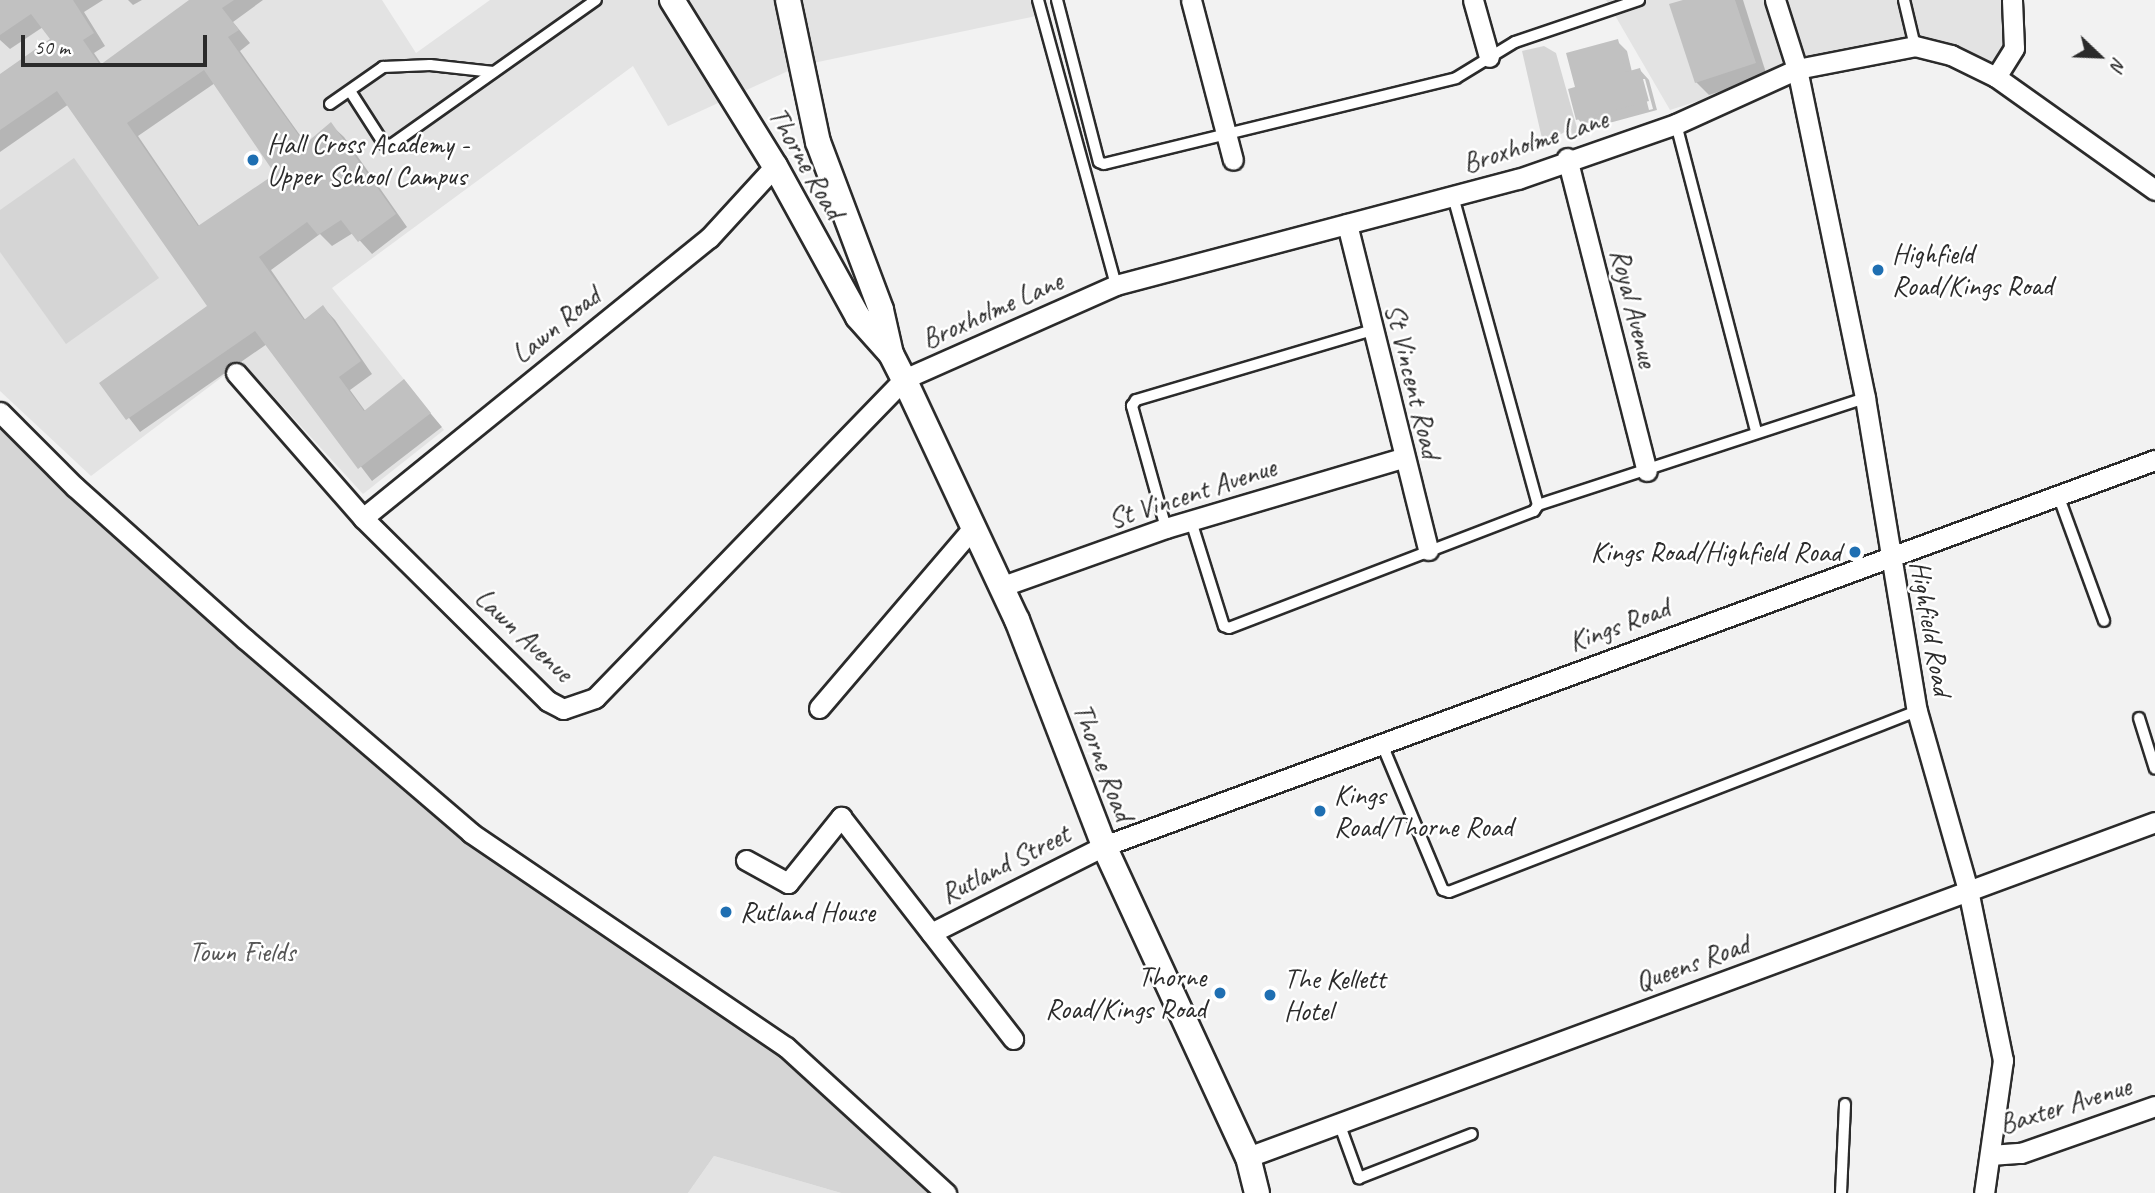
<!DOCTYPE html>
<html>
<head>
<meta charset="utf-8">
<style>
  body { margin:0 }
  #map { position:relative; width:2155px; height:1193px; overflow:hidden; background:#f2f2f2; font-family:Caveat,sans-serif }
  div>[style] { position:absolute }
  .built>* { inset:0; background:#e3e3e3 }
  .green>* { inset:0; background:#d5d5d5 }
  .shadow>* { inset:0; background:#0003 }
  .building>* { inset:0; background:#c1c1c1 }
  .roads { filter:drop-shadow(2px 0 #2b2b2b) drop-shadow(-2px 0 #2b2b2b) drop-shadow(0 2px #2b2b2b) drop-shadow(0 -2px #2b2b2b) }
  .service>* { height:10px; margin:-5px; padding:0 5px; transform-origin:5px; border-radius:5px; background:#fff }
  .minor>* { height:19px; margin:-9.5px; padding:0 9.5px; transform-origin:9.5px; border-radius:9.5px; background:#fff }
  .tertiary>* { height:24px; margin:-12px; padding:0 12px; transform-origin:12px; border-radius:12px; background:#fff }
  .dots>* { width:19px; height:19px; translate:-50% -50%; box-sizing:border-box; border:4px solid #fff; border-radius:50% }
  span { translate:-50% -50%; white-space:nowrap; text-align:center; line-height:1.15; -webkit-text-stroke:5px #fff; paint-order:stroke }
  .street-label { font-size:28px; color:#2b2b2b }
  .poi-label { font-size:28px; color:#2b2b2b }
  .left { translate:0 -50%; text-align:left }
  .right { translate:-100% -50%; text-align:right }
  .park-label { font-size:28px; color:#565656 }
  .north { position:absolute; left:2064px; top:21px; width:70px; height:70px; -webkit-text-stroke:5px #fff; paint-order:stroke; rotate:113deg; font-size:19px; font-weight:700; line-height:28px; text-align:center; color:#2b2b2b }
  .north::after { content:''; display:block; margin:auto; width:24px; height:32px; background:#2b2b2b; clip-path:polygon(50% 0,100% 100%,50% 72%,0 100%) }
  .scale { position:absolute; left:21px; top:35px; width:186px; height:32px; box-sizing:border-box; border:4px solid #2b2b2b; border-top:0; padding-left:9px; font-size:21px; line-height:24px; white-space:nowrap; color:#2b2b2b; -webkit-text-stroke:5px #fff; paint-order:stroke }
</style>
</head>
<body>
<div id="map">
  <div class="built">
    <i style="clip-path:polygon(0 0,382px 0,416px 53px,490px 0,1037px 0,1041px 15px,799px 66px,668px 126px,633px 66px,332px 288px,444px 430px,363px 494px,242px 362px,91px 476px,0 391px)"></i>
    <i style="clip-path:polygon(1606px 0,2012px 0,2017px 32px,1996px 77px,1915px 46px,1797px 69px,1670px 110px)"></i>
    <i style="clip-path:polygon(714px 1156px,841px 1193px,688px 1193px)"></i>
  </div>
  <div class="green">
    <i style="clip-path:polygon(1544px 46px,1556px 53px,1579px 135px,1572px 137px,1565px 132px,1543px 143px,1522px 51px)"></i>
    <i style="clip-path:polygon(74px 158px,159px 278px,66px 344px,0 252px,0 210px)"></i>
    <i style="clip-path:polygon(0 412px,471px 833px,786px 1047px,946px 1193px,841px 1193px,714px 1156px,688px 1193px,0 1193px)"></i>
  </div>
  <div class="shadow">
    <i style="clip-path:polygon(evenodd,0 0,103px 0,84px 12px,105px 46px,94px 53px,102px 65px,192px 0,263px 0,233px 22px,250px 43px,240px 51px,307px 145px,331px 125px,344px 137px,407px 227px,372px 254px,353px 233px,332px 246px,320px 234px,271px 270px,306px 321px,323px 307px,335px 320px,372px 374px,350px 390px,366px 412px,404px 382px,442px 427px,372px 481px,267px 344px,140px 432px,102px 383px,210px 306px,69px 104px,0 152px,0 76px,52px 40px,43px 27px,10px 49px,0 40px,0 0,215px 83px,277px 174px,200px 227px,138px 136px,215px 83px)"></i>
    <i style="clip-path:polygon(128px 0,142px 0,133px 5px)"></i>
    <i style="clip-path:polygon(1688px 0,1743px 0,1767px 76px,1709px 95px,1696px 82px)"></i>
    <i style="clip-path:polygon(evenodd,1617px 41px,1627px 51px,1632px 72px,1640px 70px,1649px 80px,1657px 110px,1587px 129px,1578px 119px,1577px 88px,1617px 41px,1641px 79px,1645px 79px,1653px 109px,1649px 110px,1641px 79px)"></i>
  </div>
  <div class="building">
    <i style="clip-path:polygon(evenodd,0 0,73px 0,94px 33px,83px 40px,100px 65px,189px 0,234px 0,222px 8px,239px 30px,228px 37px,305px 144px,331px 122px,396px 214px,358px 242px,341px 220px,318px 235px,307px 222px,259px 257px,304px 320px,323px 305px,361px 361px,339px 377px,364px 411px,404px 379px,431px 413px,358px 469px,255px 331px,126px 420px,99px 383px,207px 306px,57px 91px,0 130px,0 74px,50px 39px,31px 14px,0 35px,0 0,204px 70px,275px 174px,198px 226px,127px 123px,204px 70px)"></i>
    <i style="clip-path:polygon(1683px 0,1735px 0,1756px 63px,1695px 83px,1669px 4px)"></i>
    <i style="clip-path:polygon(1618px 39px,1626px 72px,1640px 68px,1649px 101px,1576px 120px,1568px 89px,1575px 87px,1566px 53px)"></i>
  </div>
  <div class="roads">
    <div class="service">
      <i style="left:1038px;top:0;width:295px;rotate:74.7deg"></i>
      <i style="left:1057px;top:0;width:167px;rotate:75.5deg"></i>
      <i style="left:1099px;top:162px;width:5px;rotate:22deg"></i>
      <i style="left:1104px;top:164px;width:362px;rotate:-13.7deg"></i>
      <i style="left:1456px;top:78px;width:69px;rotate:-31.4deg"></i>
      <i style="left:1515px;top:42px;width:131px;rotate:-18.7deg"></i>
      <i style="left:1904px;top:0;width:47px;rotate:76.6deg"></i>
      <i style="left:350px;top:91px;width:63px;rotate:57.3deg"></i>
      <i style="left:384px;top:144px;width:7px;rotate:8deg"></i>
      <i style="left:391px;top:145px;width:251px;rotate:-35.3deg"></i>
      <i style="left:330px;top:104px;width:65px;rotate:-34.9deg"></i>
      <i style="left:383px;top:67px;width:47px;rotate:-2.4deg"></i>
      <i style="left:430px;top:65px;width:64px;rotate:6.2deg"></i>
      <i style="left:1676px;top:124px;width:317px;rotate:75.4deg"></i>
      <i style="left:2058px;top:495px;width:134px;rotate:69.9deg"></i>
      <i style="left:1538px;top:505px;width:344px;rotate:-18.1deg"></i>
      <i style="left:1191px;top:521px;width:110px;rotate:72.6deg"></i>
      <i style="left:1224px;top:626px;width:5px;rotate:22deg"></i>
      <i style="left:1229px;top:628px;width:327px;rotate:-21deg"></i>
      <i style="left:1534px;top:511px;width:7px;rotate:-56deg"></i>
      <i style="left:1538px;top:505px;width:320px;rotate:-105.4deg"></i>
      <i style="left:1166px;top:528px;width:127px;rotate:-105.6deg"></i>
      <i style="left:1132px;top:406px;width:7px;rotate:-56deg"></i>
      <i style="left:1136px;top:400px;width:247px;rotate:-16.5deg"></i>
      <i style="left:2139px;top:718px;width:53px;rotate:72.6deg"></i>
      <i style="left:1381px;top:742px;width:160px;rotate:67.3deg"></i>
      <i style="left:1443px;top:890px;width:6px;rotate:18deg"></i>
      <i style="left:1449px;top:892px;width:502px;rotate:-21.14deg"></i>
      <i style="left:1339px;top:1123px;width:59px;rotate:70deg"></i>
      <i style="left:1359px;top:1178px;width:121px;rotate:-21.3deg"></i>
      <i style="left:1841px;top:1193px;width:89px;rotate:-87.4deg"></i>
    </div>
    <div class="minor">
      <i style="left:1191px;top:0;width:165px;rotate:75.3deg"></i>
      <i style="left:1473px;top:0;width:59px;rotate:74.3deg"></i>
      <i style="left:1775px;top:0;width:72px;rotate:72.3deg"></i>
      <i style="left:1797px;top:69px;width:336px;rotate:78.3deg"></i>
      <i style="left:1865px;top:398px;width:317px;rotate:80.6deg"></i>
      <i style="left:1917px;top:711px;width:186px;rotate:74.1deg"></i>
      <i style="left:1968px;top:890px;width:174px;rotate:78.4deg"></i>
      <i style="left:2003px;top:1060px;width:134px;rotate:98.1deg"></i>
      <i style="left:1996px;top:77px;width:34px;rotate:-58deg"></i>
      <i style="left:2014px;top:48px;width:48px;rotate:-92.4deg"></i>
      <i style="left:1567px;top:158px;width:323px;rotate:75.7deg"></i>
      <i style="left:1347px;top:224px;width:336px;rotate:76deg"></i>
      <i style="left:236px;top:373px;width:193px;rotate:48.8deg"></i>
      <i style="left:363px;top:518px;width:260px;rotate:44.7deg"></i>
      <i style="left:548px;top:701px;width:17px;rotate:28deg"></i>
      <i style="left:563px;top:709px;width:34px;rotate:-19deg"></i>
      <i style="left:595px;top:698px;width:444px;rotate:-45.9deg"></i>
      <i style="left:904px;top:379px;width:232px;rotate:-23.9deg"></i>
      <i style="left:1116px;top:285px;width:416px;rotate:-14.8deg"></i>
      <i style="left:1518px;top:179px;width:167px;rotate:-19.2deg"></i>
      <i style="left:1676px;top:124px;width:133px;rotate:-24.4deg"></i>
      <i style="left:1797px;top:69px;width:120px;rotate:-11deg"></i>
      <i style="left:1915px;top:46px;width:37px;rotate:14deg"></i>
      <i style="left:1951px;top:55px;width:50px;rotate:26.1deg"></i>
      <i style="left:1996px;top:77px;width:195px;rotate:35.4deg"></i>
      <i style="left:0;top:412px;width:106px;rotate:45deg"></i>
      <i style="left:75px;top:487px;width:228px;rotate:41.8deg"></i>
      <i style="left:245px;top:639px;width:298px;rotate:40.6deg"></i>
      <i style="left:471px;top:833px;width:381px;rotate:34.2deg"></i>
      <i style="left:786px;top:1047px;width:217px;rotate:42.4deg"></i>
      <i style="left:363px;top:518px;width:445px;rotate:-39deg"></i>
      <i style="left:709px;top:238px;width:98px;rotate:-47.5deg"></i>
      <i style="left:1000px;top:587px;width:176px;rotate:-19.6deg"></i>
      <i style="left:1166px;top:528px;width:247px;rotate:-16.5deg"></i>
      <i style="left:819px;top:708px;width:235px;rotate:-49.5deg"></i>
      <i style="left:746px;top:860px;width:48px;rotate:28.7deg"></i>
      <i style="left:788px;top:883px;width:85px;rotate:-51.2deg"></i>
      <i style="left:841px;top:817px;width:281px;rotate:52.2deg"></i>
      <i style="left:931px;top:933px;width:194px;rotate:-26.7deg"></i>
      <i style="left:1104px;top:846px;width:1120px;rotate:-20.17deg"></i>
      <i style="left:1990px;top:1155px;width:31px;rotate:-4deg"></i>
      <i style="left:2021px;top:1153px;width:142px;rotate:-19.3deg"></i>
      <i style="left:1248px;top:1157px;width:967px;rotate:-20.27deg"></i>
    </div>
    <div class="tertiary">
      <i style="left:672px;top:0;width:195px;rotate:58.2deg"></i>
      <i style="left:775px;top:166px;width:172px;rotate:61.2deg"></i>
      <i style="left:858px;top:317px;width:50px;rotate:48.3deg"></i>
      <i style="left:891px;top:354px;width:28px;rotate:63deg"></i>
      <i style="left:904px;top:379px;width:266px;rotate:64.9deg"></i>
      <i style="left:1017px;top:620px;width:242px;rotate:68.9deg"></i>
      <i style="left:1104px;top:846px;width:343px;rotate:65.2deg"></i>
      <i style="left:1248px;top:1157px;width:37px;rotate:76deg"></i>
      <i style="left:788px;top:0;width:145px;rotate:78.1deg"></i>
      <i style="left:818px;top:142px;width:179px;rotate:69.4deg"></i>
      <i style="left:881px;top:310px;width:41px;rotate:77.3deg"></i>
    </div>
  </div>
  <div class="dots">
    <i style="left:253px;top:160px;background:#1f6fb2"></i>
    <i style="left:1878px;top:270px;background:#1f6fb2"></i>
    <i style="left:1855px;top:552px;background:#1f6fb2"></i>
    <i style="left:1320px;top:811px;background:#1f6fb2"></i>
    <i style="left:726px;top:912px;background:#1f6fb2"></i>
    <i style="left:1220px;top:993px;background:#1f6fb2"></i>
    <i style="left:1270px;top:995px;background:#1f6fb2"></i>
  </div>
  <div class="street-label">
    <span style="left:1535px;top:141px;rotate:-18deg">Broxholme Lane</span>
    <span style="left:806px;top:163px;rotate:60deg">Thorne Road</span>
    <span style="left:1634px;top:308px;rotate:76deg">Royal Avenue</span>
    <span style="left:992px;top:310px;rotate:-24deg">Broxholme Lane</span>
    <span style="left:556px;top:325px;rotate:-39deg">Lawn Road</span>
    <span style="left:1413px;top:381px;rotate:76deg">St Vincent Road</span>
    <span style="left:1192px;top:493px;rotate:-18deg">St Vincent Avenue</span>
    <span style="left:1619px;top:625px;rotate:-20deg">Kings Road</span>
    <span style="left:1931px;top:628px;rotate:80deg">Highfield Road</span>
    <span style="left:524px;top:635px;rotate:43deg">Lawn Avenue</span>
    <span style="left:1103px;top:762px;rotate:69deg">Thorne Road</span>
    <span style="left:1005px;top:864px;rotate:-27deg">Rutland Street</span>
    <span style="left:1692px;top:963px;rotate:-20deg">Queens Road</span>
    <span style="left:2065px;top:1105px;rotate:-17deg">Baxter Avenue</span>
  </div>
  <div class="poi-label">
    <span class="left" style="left:267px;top:160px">Hall Cross Academy -<br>Upper School Campus</span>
    <span class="left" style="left:1892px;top:270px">Highfield<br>Road/Kings Road</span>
    <span class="right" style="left:1841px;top:552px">Kings Road/Highfield Road</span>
    <span class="left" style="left:1334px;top:811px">Kings<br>Road/Thorne Road</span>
    <span class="left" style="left:740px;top:912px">Rutland House</span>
    <span class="right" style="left:1206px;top:993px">Thorne<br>Road/Kings Road</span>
    <span class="left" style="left:1284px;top:995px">The Kellett<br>Hotel</span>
  </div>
  <div class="park-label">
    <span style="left:242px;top:952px">Town Fields</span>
  </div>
  <div class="north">N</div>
  <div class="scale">50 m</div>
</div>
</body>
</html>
